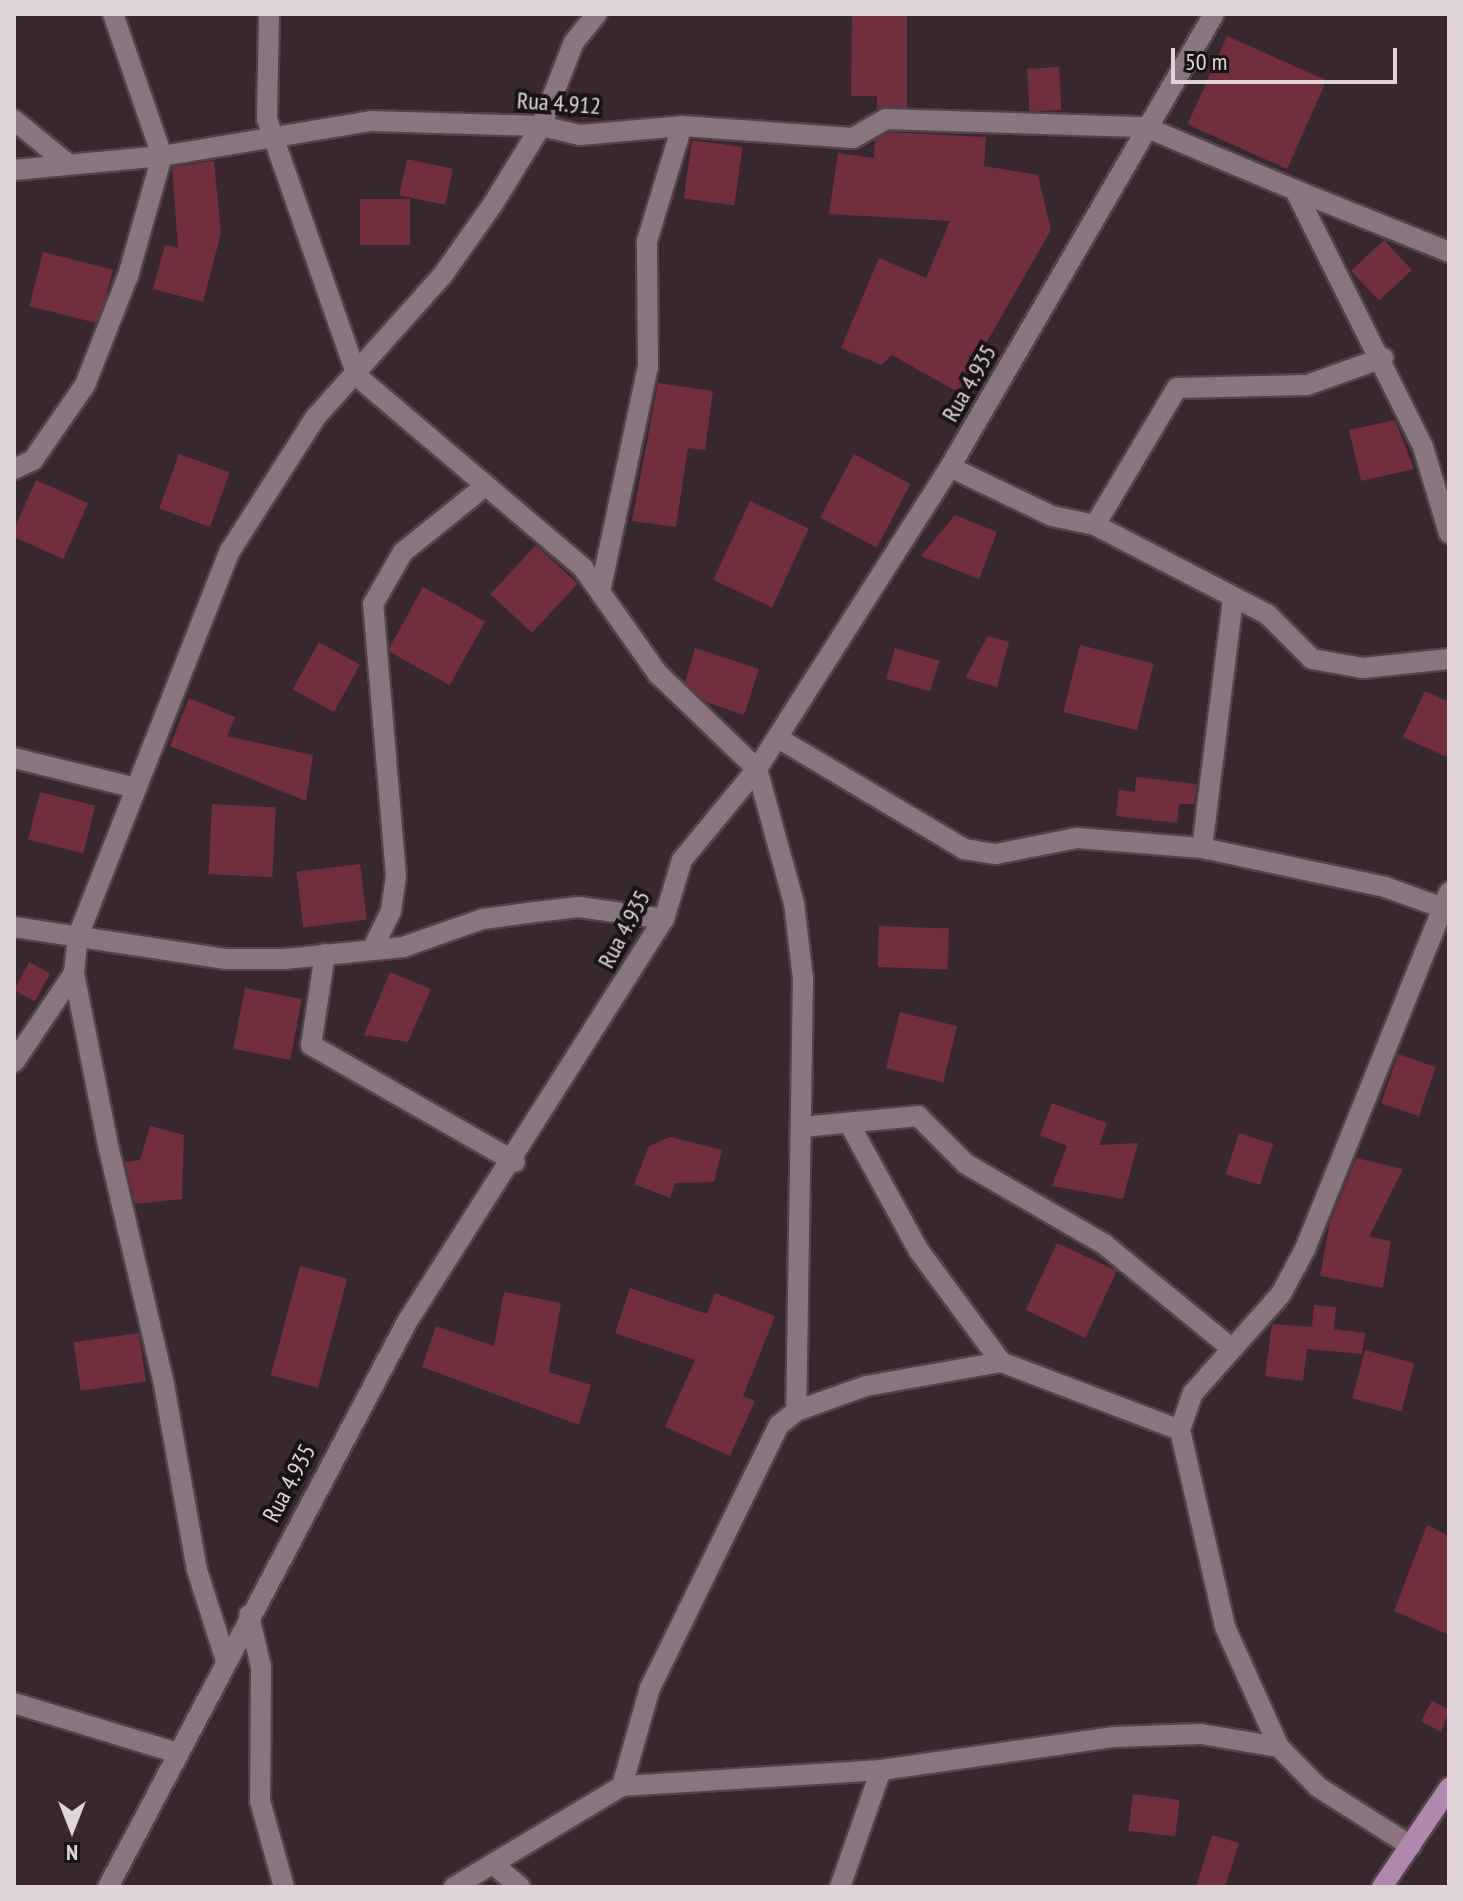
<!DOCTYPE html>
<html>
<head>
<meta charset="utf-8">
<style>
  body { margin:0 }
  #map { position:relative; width:1463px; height:1901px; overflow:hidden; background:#38272f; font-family:"PT Sans Narrow",sans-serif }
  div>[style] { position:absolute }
  .building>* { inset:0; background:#712e3d; transform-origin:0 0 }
  .roads { filter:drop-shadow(2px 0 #514349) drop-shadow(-2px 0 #514349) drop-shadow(0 2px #514349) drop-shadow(0 -2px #514349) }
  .minor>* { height:20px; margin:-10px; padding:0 10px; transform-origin:10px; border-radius:10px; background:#89757f }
  .major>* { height:20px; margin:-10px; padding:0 10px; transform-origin:10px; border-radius:10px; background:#b188ad }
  span { translate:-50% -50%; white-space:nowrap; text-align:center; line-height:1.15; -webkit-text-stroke:8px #1a1316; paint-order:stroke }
  .street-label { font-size:24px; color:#e0d4d9 }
  .frame { position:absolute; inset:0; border:16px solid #e0d4d9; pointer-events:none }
  .north { position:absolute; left:32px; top:1789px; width:80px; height:80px; -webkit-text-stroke:6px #1a1316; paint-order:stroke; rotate:180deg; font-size:22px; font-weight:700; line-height:32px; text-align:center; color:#e0d4d9 }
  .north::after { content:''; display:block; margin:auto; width:28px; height:36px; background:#e0d4d9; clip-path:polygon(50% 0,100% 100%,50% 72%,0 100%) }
  .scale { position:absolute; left:1171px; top:48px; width:226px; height:36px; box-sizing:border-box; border:4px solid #e0d4d9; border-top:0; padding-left:10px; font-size:24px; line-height:28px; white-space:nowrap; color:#e0d4d9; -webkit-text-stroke:6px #1a1316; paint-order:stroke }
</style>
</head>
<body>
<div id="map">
  <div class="building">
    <i style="clip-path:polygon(852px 14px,907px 14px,907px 107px,877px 109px,877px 96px,851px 96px)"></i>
    <i style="left:1227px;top:36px;width:109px;height:97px;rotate:24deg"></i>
    <i style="left:1059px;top:67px;width:43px;height:32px;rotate:87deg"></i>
    <i style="clip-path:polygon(889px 132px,986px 137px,984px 166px,1038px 175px,1051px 230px,958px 392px,892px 355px,881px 365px,841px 348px,879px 258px,926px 278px,950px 221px,829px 214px,838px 153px,874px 158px,875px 140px)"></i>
    <i style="left:692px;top:140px;width:51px;height:59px;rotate:8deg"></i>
    <i style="left:407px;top:159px;width:47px;height:37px;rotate:12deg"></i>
    <i style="clip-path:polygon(214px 161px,221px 233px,203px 302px,153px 289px,165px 245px,178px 248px,172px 167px)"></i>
    <i style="left:360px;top:199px;width:50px;height:46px"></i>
    <i style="left:1384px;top:240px;width:41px;height:45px;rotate:47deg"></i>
    <i style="left:43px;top:252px;width:72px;height:56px;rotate:14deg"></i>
    <i style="clip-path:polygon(658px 383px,713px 391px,705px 450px,688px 448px,676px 527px,632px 521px)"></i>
    <i style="clip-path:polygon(1395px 420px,1414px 469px,1361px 481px,1349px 430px)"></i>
    <i style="left:179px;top:454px;width:54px;height:58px;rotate:20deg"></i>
    <i style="left:854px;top:454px;width:64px;height:72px;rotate:28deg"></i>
    <i style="left:36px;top:480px;width:57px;height:61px;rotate:24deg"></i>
    <i style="left:750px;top:501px;width:65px;height:87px;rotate:25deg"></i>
    <i style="clip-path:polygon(955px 515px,997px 532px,979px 579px,921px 556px)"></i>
    <i style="left:536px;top:545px;width:57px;height:67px;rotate:43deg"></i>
    <i style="left:423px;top:587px;width:71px;height:73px;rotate:29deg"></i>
    <i style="clip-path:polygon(988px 636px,1009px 642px,997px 687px,965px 678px)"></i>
    <i style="left:319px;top:642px;width:47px;height:54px;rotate:29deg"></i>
    <i style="left:1080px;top:645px;width:76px;height:69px;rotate:14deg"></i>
    <i style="clip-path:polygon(695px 648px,759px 669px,744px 715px,706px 702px,685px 682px)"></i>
    <i style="left:895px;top:648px;width:46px;height:32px;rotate:16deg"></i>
    <i style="clip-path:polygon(1425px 691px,1449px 702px,1449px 758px,1403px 737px)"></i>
    <i style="clip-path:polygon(189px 698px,235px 717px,227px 736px,313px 755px,306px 801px,170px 746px)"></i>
    <i style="clip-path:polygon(1136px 777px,1197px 784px,1194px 804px,1179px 804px,1177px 823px,1116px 816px,1119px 790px,1135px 792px)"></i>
    <i style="left:40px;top:792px;width:57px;height:49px;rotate:14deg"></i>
    <i style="left:212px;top:804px;width:64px;height:70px;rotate:3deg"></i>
    <i style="left:360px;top:864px;width:56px;height:64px;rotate:83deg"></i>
    <i style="left:879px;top:926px;width:70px;height:41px;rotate:2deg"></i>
    <i style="left:29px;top:962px;width:24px;height:32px;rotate:28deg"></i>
    <i style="clip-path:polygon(390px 972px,431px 989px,408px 1042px,364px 1035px)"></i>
    <i style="left:245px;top:988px;width:58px;height:62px;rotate:11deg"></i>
    <i style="left:900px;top:1012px;width:59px;height:58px;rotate:14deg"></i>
    <i style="left:1398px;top:1054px;width:40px;height:52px;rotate:19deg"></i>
    <i style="clip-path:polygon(1052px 1103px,1107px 1123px,1099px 1145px,1138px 1143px,1123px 1199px,1052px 1186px,1067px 1146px,1040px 1135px)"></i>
    <i style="clip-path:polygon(150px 1126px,184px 1135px,182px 1199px,135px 1204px,125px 1162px,140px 1160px)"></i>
    <i style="left:1239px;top:1133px;width:36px;height:43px;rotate:18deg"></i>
    <i style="clip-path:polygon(670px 1137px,722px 1150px,714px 1182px,675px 1183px,670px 1198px,634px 1184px,649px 1146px)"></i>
    <i style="clip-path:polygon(1356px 1158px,1403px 1169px,1369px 1237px,1391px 1241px,1383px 1288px,1320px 1276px,1330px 1222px)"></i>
    <i style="left:1057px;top:1243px;width:66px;height:74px;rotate:25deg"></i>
    <i style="left:300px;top:1266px;width:49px;height:113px;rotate:15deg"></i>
    <i style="clip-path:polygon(630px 1288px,707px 1314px,715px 1293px,775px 1316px,743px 1396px,755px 1401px,730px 1456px,665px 1427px,695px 1360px,615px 1333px)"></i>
    <i style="clip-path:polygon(504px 1292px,561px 1303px,549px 1372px,591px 1385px,579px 1425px,422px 1367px,436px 1326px,494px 1346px)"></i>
    <i style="clip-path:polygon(1314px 1305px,1336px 1307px,1334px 1329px,1365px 1333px,1362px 1354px,1307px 1349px,1303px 1381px,1265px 1376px,1272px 1324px,1312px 1327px)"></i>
    <i style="left:139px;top:1333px;width:49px;height:66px;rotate:82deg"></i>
    <i style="left:1365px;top:1350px;width:51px;height:50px;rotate:15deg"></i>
    <i style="clip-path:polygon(1427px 1525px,1449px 1536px,1449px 1635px,1394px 1611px)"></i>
    <i style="clip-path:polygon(1432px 1701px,1449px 1710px,1441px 1732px,1421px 1721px)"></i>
    <i style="left:1133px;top:1794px;width:47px;height:37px;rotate:7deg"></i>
    <i style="clip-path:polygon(1212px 1835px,1239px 1843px,1225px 1887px,1196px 1887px)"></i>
  </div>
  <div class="roads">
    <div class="minor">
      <i style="left:269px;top:14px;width:105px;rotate:91.1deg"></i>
      <i style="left:267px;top:119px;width:272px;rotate:70.7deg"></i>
      <i style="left:357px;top:376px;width:297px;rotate:40.3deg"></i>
      <i style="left:583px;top:568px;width:130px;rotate:54.7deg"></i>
      <i style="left:658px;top:674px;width:137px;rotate:43.8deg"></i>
      <i style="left:757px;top:769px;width:139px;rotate:74.6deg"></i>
      <i style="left:794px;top:903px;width:77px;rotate:83.2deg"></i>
      <i style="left:803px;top:979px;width:432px;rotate:90.9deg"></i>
      <i style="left:14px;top:120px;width:68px;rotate:39.1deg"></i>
      <i style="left:14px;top:170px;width:149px;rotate:-5.4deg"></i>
      <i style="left:162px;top:156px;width:212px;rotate:-9.5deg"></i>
      <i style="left:371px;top:121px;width:170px;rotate:1.7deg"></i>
      <i style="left:541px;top:126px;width:40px;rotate:13deg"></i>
      <i style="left:580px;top:135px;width:102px;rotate:-5deg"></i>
      <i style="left:682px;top:126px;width:171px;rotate:4deg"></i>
      <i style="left:853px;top:138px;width:38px;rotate:-30deg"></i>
      <i style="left:886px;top:119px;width:259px;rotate:1.8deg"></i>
      <i style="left:1145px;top:127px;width:163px;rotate:22.8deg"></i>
      <i style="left:1295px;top:190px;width:287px;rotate:63.5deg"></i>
      <i style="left:1423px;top:447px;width:90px;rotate:73.2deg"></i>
      <i style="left:1295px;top:190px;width:166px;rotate:21.9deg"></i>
      <i style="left:950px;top:467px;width:113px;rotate:25.7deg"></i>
      <i style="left:1052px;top:516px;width:44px;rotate:11.8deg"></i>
      <i style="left:1095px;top:525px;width:194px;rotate:27.4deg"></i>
      <i style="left:1267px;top:614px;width:64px;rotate:45deg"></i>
      <i style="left:1312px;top:659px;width:52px;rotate:10deg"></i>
      <i style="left:1363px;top:668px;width:86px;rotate:-6deg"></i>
      <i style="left:14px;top:469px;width:21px;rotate:-25deg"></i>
      <i style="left:33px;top:460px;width:91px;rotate:-55.3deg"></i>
      <i style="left:85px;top:385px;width:117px;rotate:-68.5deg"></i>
      <i style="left:128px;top:276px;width:125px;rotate:-74.2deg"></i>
      <i style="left:162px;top:156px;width:150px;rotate:-109deg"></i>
      <i style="left:1095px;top:525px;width:160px;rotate:-59.1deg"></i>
      <i style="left:1177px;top:388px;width:130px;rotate:-1.3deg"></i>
      <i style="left:1307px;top:385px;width:81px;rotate:-19.6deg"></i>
      <i style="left:600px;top:592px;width:231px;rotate:-78deg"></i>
      <i style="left:648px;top:366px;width:125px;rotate:-90.5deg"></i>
      <i style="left:647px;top:241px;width:120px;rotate:-73.1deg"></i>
      <i style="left:778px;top:738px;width:217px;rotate:30.8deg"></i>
      <i style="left:964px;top:849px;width:32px;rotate:9deg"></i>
      <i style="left:996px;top:854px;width:83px;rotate:-11.2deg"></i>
      <i style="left:1077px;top:838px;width:125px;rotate:4.6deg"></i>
      <i style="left:1202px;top:848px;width:187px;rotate:12deg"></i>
      <i style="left:1385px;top:887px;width:68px;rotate:19.8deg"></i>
      <i style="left:14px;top:758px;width:126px;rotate:13.8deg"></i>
      <i style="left:1202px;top:848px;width:252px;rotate:-82.9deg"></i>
      <i style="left:14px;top:927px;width:213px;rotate:8.6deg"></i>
      <i style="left:225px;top:959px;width:60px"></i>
      <i style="left:285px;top:959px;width:119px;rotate:-5.8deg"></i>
      <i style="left:403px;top:947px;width:85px;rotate:-19.3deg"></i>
      <i style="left:483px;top:919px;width:52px;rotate:-7.7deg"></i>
      <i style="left:535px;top:912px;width:44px;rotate:-6.5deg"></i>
      <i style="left:579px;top:907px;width:86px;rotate:8deg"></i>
      <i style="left:372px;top:950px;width:43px;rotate:-64deg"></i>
      <i style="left:391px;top:911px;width:35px;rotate:-82deg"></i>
      <i style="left:396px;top:876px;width:273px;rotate:-94.8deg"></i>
      <i style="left:373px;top:604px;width:60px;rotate:-60deg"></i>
      <i style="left:403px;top:552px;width:105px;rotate:-38.8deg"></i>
      <i style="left:325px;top:954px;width:92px;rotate:98.7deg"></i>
      <i style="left:311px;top:1045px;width:235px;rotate:29.8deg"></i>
      <i style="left:14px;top:1062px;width:107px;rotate:-56deg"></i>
      <i style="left:850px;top:1125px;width:144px;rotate:61.3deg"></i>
      <i style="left:919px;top:1251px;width:138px;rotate:53.5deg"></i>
      <i style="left:802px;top:1127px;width:117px;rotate:-5.4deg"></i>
      <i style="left:918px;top:1116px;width:68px;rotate:45deg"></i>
      <i style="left:966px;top:1164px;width:160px;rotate:30.1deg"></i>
      <i style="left:1104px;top:1244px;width:163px;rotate:39.3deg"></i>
      <i style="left:1180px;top:1430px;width:39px;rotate:-71deg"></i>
      <i style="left:1193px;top:1393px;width:132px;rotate:-48.4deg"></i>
      <i style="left:1281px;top:1294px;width:51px;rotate:-61.9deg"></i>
      <i style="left:1305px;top:1249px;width:385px;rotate:-68deg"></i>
      <i style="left:249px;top:1615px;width:53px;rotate:77deg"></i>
      <i style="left:261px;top:1667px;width:134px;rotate:90.4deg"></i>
      <i style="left:260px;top:1801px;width:89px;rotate:74.4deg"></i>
      <i style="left:226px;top:1661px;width:96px;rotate:-107.7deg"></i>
      <i style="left:197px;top:1570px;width:189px;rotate:-100.1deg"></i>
      <i style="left:164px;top:1384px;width:240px;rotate:-103.2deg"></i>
      <i style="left:109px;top:1150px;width:180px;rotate:-101.2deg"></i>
      <i style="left:74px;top:973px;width:37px;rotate:-84deg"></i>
      <i style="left:78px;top:936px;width:414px;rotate:-68.5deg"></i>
      <i style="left:230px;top:551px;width:158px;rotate:-57.4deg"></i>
      <i style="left:315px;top:418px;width:191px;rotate:-48.2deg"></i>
      <i style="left:442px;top:276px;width:88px;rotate:-54.7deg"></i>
      <i style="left:493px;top:204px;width:92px;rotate:-58.4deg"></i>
      <i style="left:541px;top:126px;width:90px;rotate:-68.6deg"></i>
      <i style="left:574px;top:42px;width:36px;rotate:-51deg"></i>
      <i style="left:14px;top:1703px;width:171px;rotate:17deg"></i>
      <i style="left:622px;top:1786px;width:102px;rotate:-74.1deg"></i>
      <i style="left:650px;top:1688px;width:293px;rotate:-63.9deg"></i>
      <i style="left:779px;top:1425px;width:22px;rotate:-39deg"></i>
      <i style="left:796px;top:1411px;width:74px;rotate:-19.7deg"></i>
      <i style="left:866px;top:1386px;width:137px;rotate:-10.1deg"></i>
      <i style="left:1001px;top:1362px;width:191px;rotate:20.8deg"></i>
      <i style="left:1180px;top:1430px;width:202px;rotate:77.1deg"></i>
      <i style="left:1225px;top:1627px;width:132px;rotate:65.8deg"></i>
      <i style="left:1279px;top:1747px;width:56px;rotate:45.7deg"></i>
      <i style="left:1318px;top:1787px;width:110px;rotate:32.4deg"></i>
      <i style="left:494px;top:1865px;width:34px;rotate:40deg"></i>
      <i style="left:108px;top:1887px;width:639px;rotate:-62.11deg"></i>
      <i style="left:407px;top:1322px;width:478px;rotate:-57.5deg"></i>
      <i style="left:664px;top:919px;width:62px;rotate:-73deg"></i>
      <i style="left:682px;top:860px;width:118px;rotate:-50.5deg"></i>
      <i style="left:757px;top:769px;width:358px;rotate:-57.4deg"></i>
      <i style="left:950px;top:467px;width:524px;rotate:-59.77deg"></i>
      <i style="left:454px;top:1887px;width:196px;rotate:-31deg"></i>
      <i style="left:622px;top:1786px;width:259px;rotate:-3.5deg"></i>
      <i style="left:881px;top:1770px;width:234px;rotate:-8.1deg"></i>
      <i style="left:1113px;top:1737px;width:88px;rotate:-2deg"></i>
      <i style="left:1201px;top:1734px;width:79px;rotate:9.5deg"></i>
      <i style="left:840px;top:1887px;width:124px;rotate:-70.7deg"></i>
    </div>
    <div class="major">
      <i style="left:1382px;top:1887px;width:120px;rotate:-55.9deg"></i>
    </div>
  </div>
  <div class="street-label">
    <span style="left:559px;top:103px;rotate:4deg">Rua 4.912</span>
    <span style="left:969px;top:383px;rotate:-60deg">Rua 4.935</span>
    <span style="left:624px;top:929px;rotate:-62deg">Rua 4.935</span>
    <span style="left:289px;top:1483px;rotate:-62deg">Rua 4.935</span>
  </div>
  <div class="frame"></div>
  <div class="north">N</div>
  <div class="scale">50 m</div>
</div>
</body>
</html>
